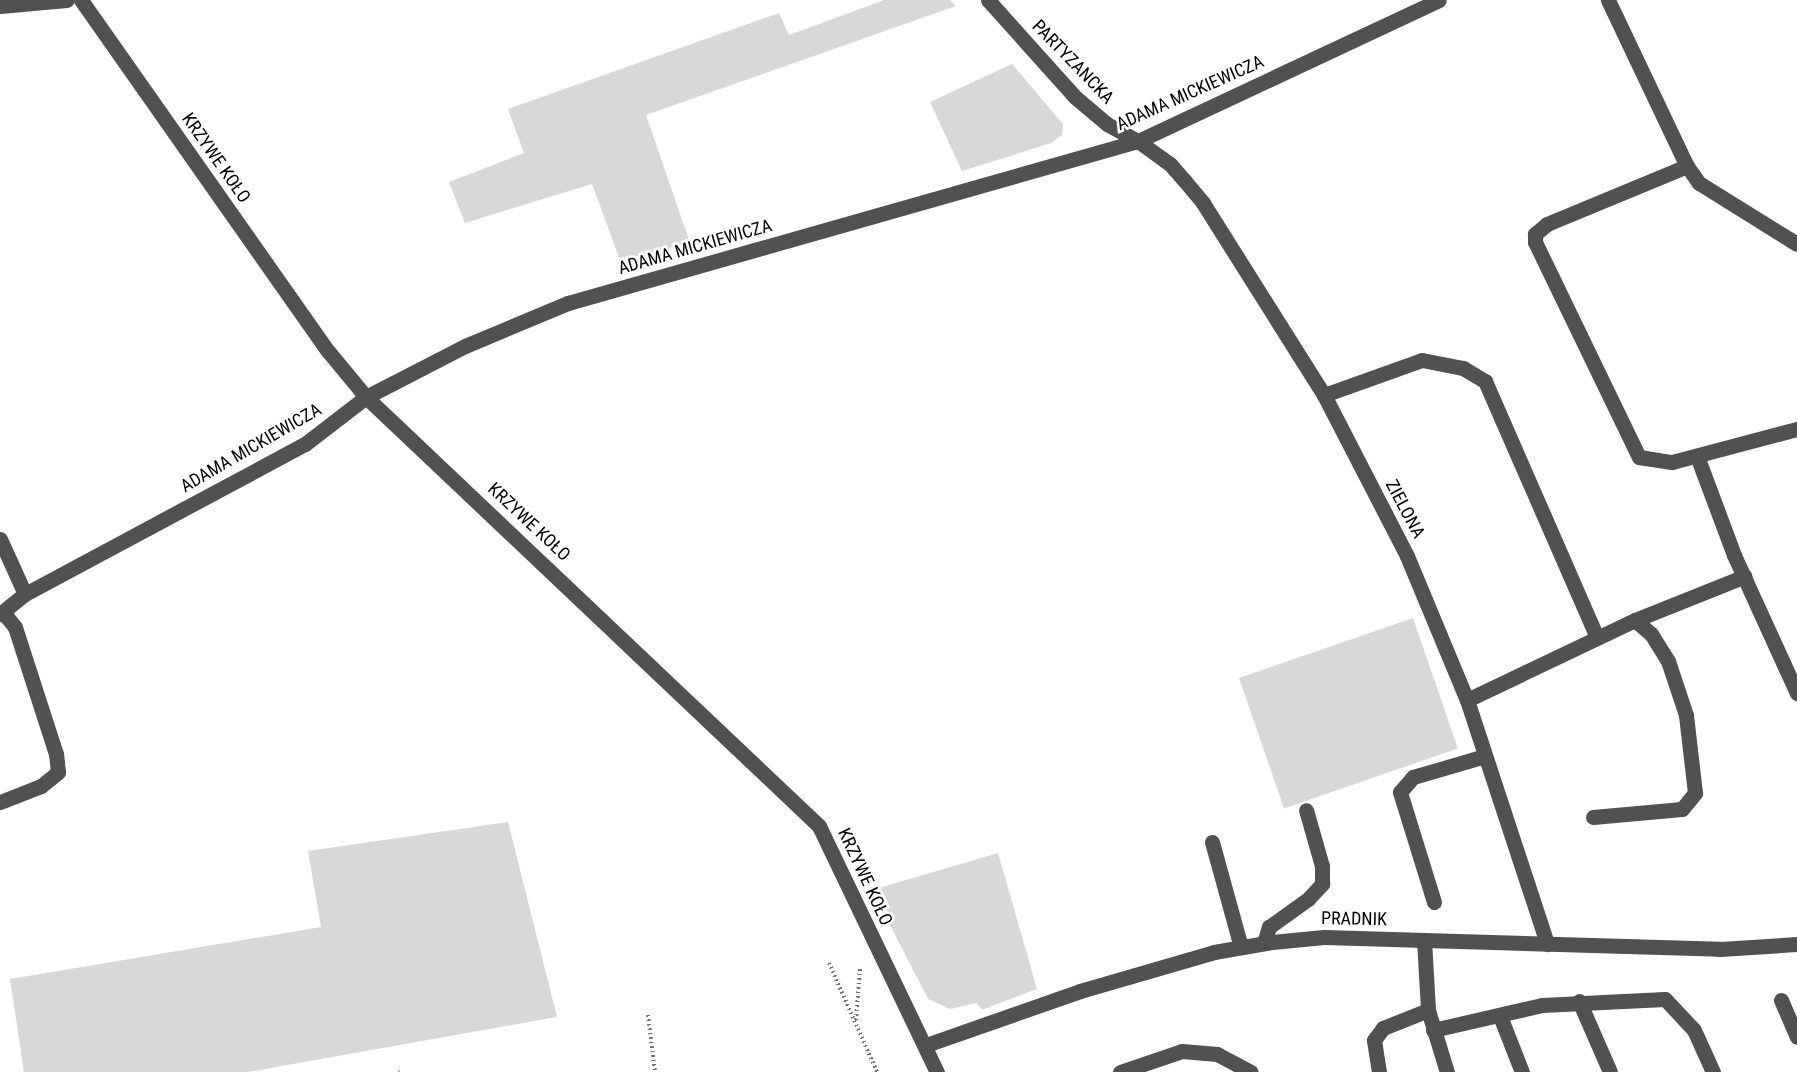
<!DOCTYPE html>
<html>
<head>
<meta charset="utf-8">
<style>
  body { margin:0 }
  #map { position:relative; width:1797px; height:1072px; overflow:hidden; background:#fff; font-family:"Roboto Condensed",sans-serif }
  div>[style] { position:absolute }
  .green>* { inset:0; background:#d8d8d8; transform-origin:0 0 }
  .path>* { height:4px; margin-top:-2px; transform-origin:0; background:repeating-linear-gradient(90deg,#737373 0 1.5px,transparent 0 4.5px) }
  .minor>* { height:15px; margin:-7.5px; padding:0 7.5px; transform-origin:7.5px; border-radius:7.5px; background:#515151 }
  span { translate:-50% -50%; white-space:nowrap; text-align:center; line-height:1.15; -webkit-text-stroke:5px #fff; paint-order:stroke }
  .street-label { font-size:18px; color:#000 }
</style>
</head>
<body>
<div id="map">
  <div class="green">
    <i style="clip-path:polygon(884px 0,950px 0,956px 6px,646px 115px,690px 243px,620px 260px,592px 184px,465px 223px,449px 182px,524px 153px,508px 109px,779px 13px,789px 35px)"></i>
    <i style="clip-path:polygon(1012px 64px,1063px 124px,1062px 135px,1051px 143px,962px 171px,930px 102px)"></i>
    <i style="left:1413px;top:618px;width:138px;height:184px;rotate:71deg"></i>
    <i style="clip-path:polygon(508px 822px,557px 1017px,248px 1072px,24px 1072px,10px 979px,321px 927px,308px 851px)"></i>
    <i style="clip-path:polygon(998px 853px,1037px 989px,982px 1010px,977px 1003px,950px 1009px,928px 999px,872px 890px)"></i>
  </div>
  <div class="path">
    <i style="left:829px;top:963px;width:119px;rotate:66.2deg"></i>
    <i style="left:648px;top:1015px;width:57px;rotate:83deg"></i>
    <i style="left:856px;top:1020px;width:52px;rotate:-85.6deg"></i>
    <i style="left:398px;top:1071px;width:1px;rotate:45deg"></i>
  </div>
  <div class="minor">
    <i style="left:81px;top:0;width:429px;rotate:54.9deg"></i>
    <i style="left:328px;top:351px;width:60px;rotate:50.4deg"></i>
    <i style="left:366px;top:397px;width:624px;rotate:43.44deg"></i>
    <i style="left:819px;top:826px;width:273px;rotate:64.4deg"></i>
    <i style="left:988px;top:0;width:130px;rotate:48.1deg"></i>
    <i style="left:1075px;top:97px;width:42px;rotate:40.2deg"></i>
    <i style="left:1107px;top:124px;width:35px;rotate:29deg"></i>
    <i style="left:1138px;top:141px;width:39px;rotate:36deg"></i>
    <i style="left:1170px;top:164px;width:21px;rotate:49deg"></i>
    <i style="left:1184px;top:180px;width:30px;rotate:50deg"></i>
    <i style="left:1203px;top:203px;width:227px;rotate:57.8deg"></i>
    <i style="left:1324px;top:395px;width:181px;rotate:62.7deg"></i>
    <i style="left:1407px;top:556px;width:156px;rotate:67.4deg"></i>
    <i style="left:1467px;top:700px;width:257px;rotate:71.8deg"></i>
    <i style="left:1608px;top:0;width:184px;rotate:64.6deg"></i>
    <i style="left:1687px;top:166px;width:21px;rotate:55deg"></i>
    <i style="left:1699px;top:183px;width:115px;rotate:31.9deg"></i>
    <i style="left:0;top:6px;width:67px;rotate:-5.1deg"></i>
    <i style="left:1687px;top:166px;width:152px;rotate:157.5deg"></i>
    <i style="left:1547px;top:224px;width:16px;rotate:140deg"></i>
    <i style="left:1535px;top:234px;width:8px;rotate:90deg"></i>
    <i style="left:1535px;top:242px;width:239px;rotate:64.2deg"></i>
    <i style="left:1639px;top:457px;width:33px;rotate:9deg"></i>
    <i style="left:1672px;top:462px;width:129px;rotate:-14.8deg"></i>
    <i style="left:1324px;top:395px;width:104px;rotate:-19.7deg"></i>
    <i style="left:1422px;top:360px;width:42px;rotate:11deg"></i>
    <i style="left:1463px;top:368px;width:26px;rotate:31deg"></i>
    <i style="left:1485px;top:381px;width:279px;rotate:66.4deg"></i>
    <i style="left:1697px;top:456px;width:106px;rotate:69.5deg"></i>
    <i style="left:1734px;top:555px;width:152px;rotate:65.5deg"></i>
    <i style="left:0;top:539px;width:60px;rotate:65.6deg"></i>
    <i style="left:0;top:614px;width:32px;rotate:-39deg"></i>
    <i style="left:25px;top:594px;width:318px;rotate:-28.2deg"></i>
    <i style="left:305px;top:444px;width:77px;rotate:-37.6deg"></i>
    <i style="left:366px;top:397px;width:111px;rotate:-27.3deg"></i>
    <i style="left:465px;top:346px;width:112px;rotate:-22.7deg"></i>
    <i style="left:568px;top:303px;width:593px;rotate:-15.87deg"></i>
    <i style="left:1138px;top:141px;width:332px;rotate:-25.1deg"></i>
    <i style="left:1467px;top:700px;width:186px;rotate:-25.5deg"></i>
    <i style="left:1635px;top:620px;width:118px;rotate:-21.8deg"></i>
    <i style="left:0;top:802px;width:44px;rotate:-21.3deg"></i>
    <i style="left:41px;top:786px;width:22px;rotate:-39deg"></i>
    <i style="left:58px;top:772px;width:18px;rotate:-96deg"></i>
    <i style="left:56px;top:754px;width:133px;rotate:-107.9deg"></i>
    <i style="left:15px;top:627px;width:19px;rotate:-129deg"></i>
    <i style="left:1593px;top:817px;width:89px;rotate:-5.1deg"></i>
    <i style="left:1682px;top:809px;width:21px;rotate:-51deg"></i>
    <i style="left:1695px;top:793px;width:79px;rotate:-96.6deg"></i>
    <i style="left:1686px;top:715px;width:57px;rotate:-108.4deg"></i>
    <i style="left:1668px;top:661px;width:32px;rotate:-122deg"></i>
    <i style="left:1651px;top:634px;width:21px;rotate:-139deg"></i>
    <i style="left:1212px;top:842px;width:109px;rotate:74.6deg"></i>
    <i style="left:1434px;top:902px;width:115px;rotate:-107.2deg"></i>
    <i style="left:1400px;top:792px;width:20px;rotate:-49deg"></i>
    <i style="left:1413px;top:777px;width:75px;rotate:-16.3deg"></i>
    <i style="left:1424px;top:940px;width:70px;rotate:86.7deg"></i>
    <i style="left:1428px;top:1010px;width:65px;rotate:73deg"></i>
    <i style="left:1264px;top:943px;width:17px;rotate:-73deg"></i>
    <i style="left:1269px;top:927px;width:48px;rotate:-35.7deg"></i>
    <i style="left:1308px;top:899px;width:21px;rotate:-47deg"></i>
    <i style="left:1322px;top:884px;width:18px;rotate:-90deg"></i>
    <i style="left:1322px;top:866px;width:58px;rotate:-105.9deg"></i>
    <i style="left:1781px;top:1000px;width:40px;rotate:66.6deg"></i>
    <i style="left:1579px;top:1001px;width:77px;rotate:66.4deg"></i>
    <i style="left:1500px;top:1016px;width:60px;rotate:68.6deg"></i>
    <i style="left:1433px;top:1030px;width:112px;rotate:-12.9deg"></i>
    <i style="left:1542px;top:1005px;width:123px;rotate:-2.8deg"></i>
    <i style="left:1665px;top:999px;width:42px;rotate:46.9deg"></i>
    <i style="left:1694px;top:1030px;width:46px;rotate:65.7deg"></i>
    <i style="left:926px;top:1045px;width:163px;rotate:-19.3deg"></i>
    <i style="left:1080px;top:991px;width:140px;rotate:-16.2deg"></i>
    <i style="left:1214px;top:952px;width:59px;rotate:-9.8deg"></i>
    <i style="left:1272px;top:942px;width:52px;rotate:-5.5deg"></i>
    <i style="left:1324px;top:937px;width:396px;rotate:1.7deg"></i>
    <i style="left:1720px;top:949px;width:77px;rotate:-3.7deg"></i>
    <i style="left:1120px;top:1072px;width:65px;rotate:-18.7deg"></i>
    <i style="left:1182px;top:1051px;width:35px;rotate:5deg"></i>
    <i style="left:1217px;top:1054px;width:38px;rotate:28deg"></i>
    <i style="left:1379px;top:1072px;width:32px;rotate:-99deg"></i>
    <i style="left:1374px;top:1040px;width:15px;rotate:-53deg"></i>
    <i style="left:1383px;top:1028px;width:48px;rotate:-21.8deg"></i>
  </div>
  <div class="street-label">
    <span style="left:1073px;top:62px;rotate:46deg">PARTYZANCKA</span>
    <span style="left:1190px;top:93px;rotate:-24deg">ADAMA MICKIEWICZA</span>
    <span style="left:216px;top:158px;rotate:55deg">KRZYWE KOŁO</span>
    <span style="left:695px;top:247px;rotate:-16deg">ADAMA MICKIEWICZA</span>
    <span style="left:251px;top:448px;rotate:-30deg">ADAMA MICKIEWICZA</span>
    <span style="left:1405px;top:509px;rotate:62deg">ZIELONA</span>
    <span style="left:529px;top:522px;rotate:43deg">KRZYWE KOŁO</span>
    <span style="left:865px;top:877px;rotate:65deg">KRZYWE KOŁO</span>
    <span style="left:1354px;top:919px;rotate:1deg">PRADNIK</span>
  </div>
</div>
</body>
</html>
